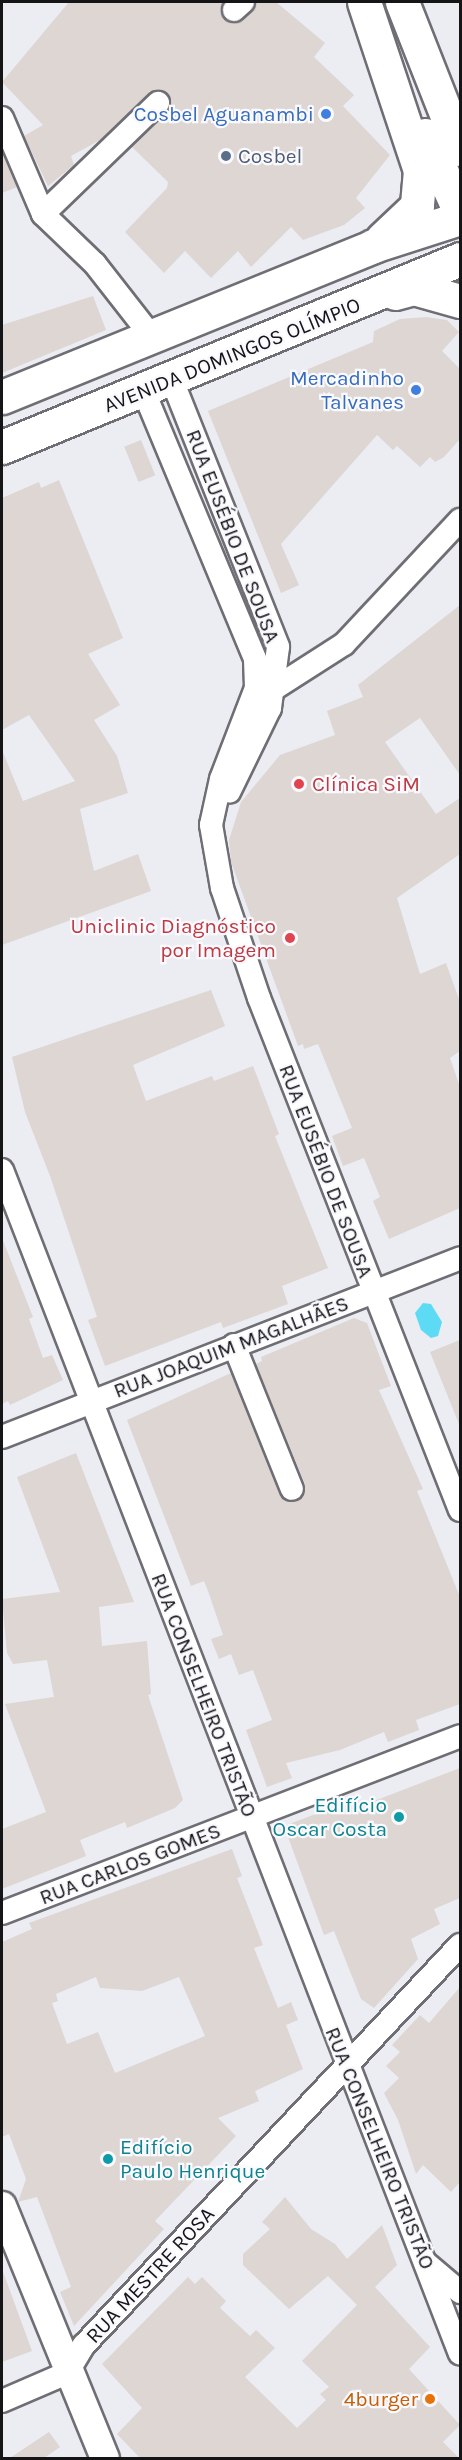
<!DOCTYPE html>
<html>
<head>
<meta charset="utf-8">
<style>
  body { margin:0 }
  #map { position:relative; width:462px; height:2460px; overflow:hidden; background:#ececf3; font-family:Karla,sans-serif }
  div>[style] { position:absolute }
  .water>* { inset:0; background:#5ddbf5 }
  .building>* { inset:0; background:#ddd6d3; transform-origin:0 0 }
  .roads { filter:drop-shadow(2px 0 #6e6e74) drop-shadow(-2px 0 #6e6e74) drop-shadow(0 2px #6e6e74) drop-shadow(0 -2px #6e6e74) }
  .minor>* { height:22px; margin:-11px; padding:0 11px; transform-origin:11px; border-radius:11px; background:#fff }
  .tertiary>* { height:28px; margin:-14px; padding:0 14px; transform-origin:14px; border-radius:14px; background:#fff }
  .primary>* { height:33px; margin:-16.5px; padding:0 16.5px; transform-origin:16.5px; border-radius:16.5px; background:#fff }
  .dots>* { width:16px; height:16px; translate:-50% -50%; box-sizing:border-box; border:3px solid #fafafe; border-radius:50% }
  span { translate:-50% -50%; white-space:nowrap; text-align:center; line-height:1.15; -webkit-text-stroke:4.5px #fafafe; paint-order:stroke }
  .shop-label { font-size:21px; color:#366cbe }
  .right { translate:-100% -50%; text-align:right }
  .service-label { font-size:21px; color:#4e5e75 }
  .left { translate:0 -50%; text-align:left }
  .street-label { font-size:21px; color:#151518 }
  .health-label { font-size:21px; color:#be3a42 }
  .culture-label { font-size:21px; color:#0d838f }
  .food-label { font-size:21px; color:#c56008 }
  .frame { position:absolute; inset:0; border:3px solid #151518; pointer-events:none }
</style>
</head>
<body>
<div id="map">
  <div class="water">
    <i style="clip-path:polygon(423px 1303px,431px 1304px,442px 1322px,438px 1336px,431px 1338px,421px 1330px,415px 1313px)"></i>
  </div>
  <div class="building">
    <i style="clip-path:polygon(69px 2px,224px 2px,224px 18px,236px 23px,252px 12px,256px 2px,276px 2px,325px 43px,314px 57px,354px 95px,343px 106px,390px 155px,356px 198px,365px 208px,344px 225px,303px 240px,291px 227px,251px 267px,238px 251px,211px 278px,185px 251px,164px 273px,125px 232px,167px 188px,168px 182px,132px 147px,168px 112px,171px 100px,168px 94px,161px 90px,149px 93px,100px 140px,71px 156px,74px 165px,48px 186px,24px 136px,43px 125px,2px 82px)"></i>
    <i style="clip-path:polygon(2px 151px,17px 187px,2px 193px)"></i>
    <i style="clip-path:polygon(93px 296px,106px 330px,2px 373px,2px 325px)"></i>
    <i style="clip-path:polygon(426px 317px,447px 320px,459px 332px,442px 351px,460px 369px,460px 439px,444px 457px,435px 462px,430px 457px,420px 467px,397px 446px,393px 450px,377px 435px,281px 544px,299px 585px,281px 593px,208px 411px,373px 342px,374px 331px,400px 319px)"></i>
    <i style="left:141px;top:440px;width:38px;height:18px;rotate:68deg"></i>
    <i style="clip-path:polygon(59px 480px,123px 638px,88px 654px,120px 705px,94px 720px,117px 756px,128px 793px,80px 809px,94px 871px,138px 854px,151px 891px,2px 945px,2px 750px,23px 801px,75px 781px,29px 715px,2px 730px,2px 498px,39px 482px,41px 488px)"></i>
    <i style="clip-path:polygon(460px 605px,460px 775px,420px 718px,385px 742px,436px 814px,460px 798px,460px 854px,397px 898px,420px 974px,446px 963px,460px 1002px,460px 1051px,450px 1058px,460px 1087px,460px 1208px,389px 1239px,373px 1201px,380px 1197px,364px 1158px,343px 1166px,332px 1136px,352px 1128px,318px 1044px,304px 1049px,303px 1044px,298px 1046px,231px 862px,229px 840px,241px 802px,280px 755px,335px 735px,327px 711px,363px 697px,358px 685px)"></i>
    <i style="clip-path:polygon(211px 990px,225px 1026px,133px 1065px,146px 1101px,212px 1076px,214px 1081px,253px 1066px,279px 1134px,275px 1136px,328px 1268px,282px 1286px,288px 1304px,223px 1328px,221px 1322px,105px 1366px,88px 1320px,97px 1317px,50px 1176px,25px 1112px,12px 1057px)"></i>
    <i style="clip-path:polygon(2px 1238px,33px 1317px,29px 1319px,43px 1358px,52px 1355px,63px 1380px,10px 1405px,8px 1401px,2px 1404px)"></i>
    <i style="clip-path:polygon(354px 1318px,367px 1323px,391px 1386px,379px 1390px,423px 1489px,417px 1491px,460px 1597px,460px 1704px,416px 1720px,419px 1730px,388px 1742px,384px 1732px,340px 1750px,286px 1763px,292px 1778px,267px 1787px,246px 1730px,272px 1720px,253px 1670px,239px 1675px,231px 1654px,219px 1659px,211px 1639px,223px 1635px,208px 1591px,204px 1581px,191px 1586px,127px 1420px,231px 1373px,279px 1494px,290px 1502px,298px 1501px,305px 1491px,305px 1484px,256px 1364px,262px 1361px,261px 1357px)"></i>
    <i style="clip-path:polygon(460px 1340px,460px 1424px,459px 1424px,430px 1352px)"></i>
    <i style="clip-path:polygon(76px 1453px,134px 1602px,99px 1607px,102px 1646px,147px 1641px,151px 1694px,148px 1695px,183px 1800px,175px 1808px,127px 1828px,125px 1822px,80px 1840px,86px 1856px,2px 1889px,2px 1829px,46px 1812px,5px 1704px,54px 1697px,47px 1660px,13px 1664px,7px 1653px,2px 1599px,60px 1592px,17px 1477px)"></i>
    <i style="clip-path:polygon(460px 1768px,460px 1898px,434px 1909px,440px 1924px,411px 1939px,418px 1959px,374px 2008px,361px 1999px,334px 1931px,324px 1935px,284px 1826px,358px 1798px,361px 1806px)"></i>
    <i style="clip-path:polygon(evenodd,232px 1849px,242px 1876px,237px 1878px,263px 1945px,254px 1948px,278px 2008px,291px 2002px,298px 2020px,286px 2025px,303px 2069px,255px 2091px,259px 2101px,218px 2118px,236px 2136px,155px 2221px,164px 2229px,74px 2326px,60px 2292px,71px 2287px,37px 2197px,18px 2202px,26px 2179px,9px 2134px,2px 2137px,2px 1942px,32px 1929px,29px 1923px,232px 1849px,96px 1977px,100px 1988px,142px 1991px,179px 1977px,205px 2036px,115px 2073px,98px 2032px,67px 2044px,52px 2003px,58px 2001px,56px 1994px,96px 1977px)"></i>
    <i style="clip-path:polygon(460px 1987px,460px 2182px,451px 2192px,423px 2165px,416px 2174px,398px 2120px,384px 2093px,399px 2078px,386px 2066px,400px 2052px,392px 2045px,420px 2015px,429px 2023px)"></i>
    <i style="clip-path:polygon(285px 2197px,311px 2229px,335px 2244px,347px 2259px,382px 2225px,397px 2265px,375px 2287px,430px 2347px,409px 2369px,460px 2425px,443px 2442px,459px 2458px,140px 2458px,117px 2434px,142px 2408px,102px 2364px,188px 2277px,195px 2284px,202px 2277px,226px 2301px,220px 2308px,250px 2336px,256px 2330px,275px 2348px,245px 2377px,297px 2428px,326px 2400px,320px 2394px,329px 2387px,302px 2361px,357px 2305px,328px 2276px,289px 2309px,243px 2265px,243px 2254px,270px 2229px,262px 2222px)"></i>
    <i style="clip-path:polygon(2px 2269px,32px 2351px,2px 2362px)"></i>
    <i style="clip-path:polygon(49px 2432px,60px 2447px,44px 2458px,10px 2458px)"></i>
  </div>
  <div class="roads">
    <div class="minor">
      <i style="left:234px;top:10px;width:12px;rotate:-42deg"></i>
      <i style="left:2px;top:118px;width:104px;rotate:66.9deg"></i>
      <i style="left:43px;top:214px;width:72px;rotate:43.9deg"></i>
      <i style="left:95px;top:264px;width:93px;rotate:52deg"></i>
      <i style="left:43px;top:214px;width:160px;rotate:-44deg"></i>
      <i style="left:172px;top:380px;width:287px;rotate:68.3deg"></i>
      <i style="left:278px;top:647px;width:62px;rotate:97.5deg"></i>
      <i style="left:270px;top:708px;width:93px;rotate:116deg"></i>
      <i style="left:144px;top:392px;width:289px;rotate:67.4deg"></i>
      <i style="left:255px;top:659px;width:29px;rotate:88deg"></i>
      <i style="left:256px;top:688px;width:97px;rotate:111deg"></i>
      <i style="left:221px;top:779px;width:47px;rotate:102.3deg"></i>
      <i style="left:211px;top:825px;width:64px;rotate:80.1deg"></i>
      <i style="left:222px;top:888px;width:116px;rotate:71.4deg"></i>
      <i style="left:259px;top:998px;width:550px;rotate:68.57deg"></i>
      <i style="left:272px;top:690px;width:85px;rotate:-32.6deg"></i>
      <i style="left:344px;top:644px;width:170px;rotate:-46.9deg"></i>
      <i style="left:2px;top:1170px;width:1269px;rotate:68.85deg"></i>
      <i style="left:234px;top:1345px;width:155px;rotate:68.1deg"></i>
      <i style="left:2px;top:1437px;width:492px;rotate:-21.3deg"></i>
      <i style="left:2px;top:1913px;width:491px;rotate:-21.1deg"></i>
      <i style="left:426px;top:2263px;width:45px;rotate:40.5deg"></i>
      <i style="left:2px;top:2401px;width:71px;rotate:-23.3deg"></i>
      <i style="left:67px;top:2373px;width:33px;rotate:-59deg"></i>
      <i style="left:84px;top:2345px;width:549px;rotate:-46.77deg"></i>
    </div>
    <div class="tertiary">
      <i style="left:2px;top:2206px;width:272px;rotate:67.8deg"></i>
    </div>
    <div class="primary">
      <i style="left:364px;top:2px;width:177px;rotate:71.6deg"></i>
      <i style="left:420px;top:170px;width:36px;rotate:95deg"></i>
      <i style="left:417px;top:206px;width:48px;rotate:136.7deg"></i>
      <i style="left:402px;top:2px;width:158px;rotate:68.5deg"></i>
      <i style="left:425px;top:135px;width:85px;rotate:65.6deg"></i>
      <i style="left:395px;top:293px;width:20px;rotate:-15deg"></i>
      <i style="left:414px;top:288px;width:48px;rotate:15.8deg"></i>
      <i style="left:2px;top:397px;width:401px;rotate:-22.1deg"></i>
      <i style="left:373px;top:246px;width:91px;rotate:-17.8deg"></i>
      <i style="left:2px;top:447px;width:495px;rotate:-22.3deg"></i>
    </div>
  </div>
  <div class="dots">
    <i style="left:326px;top:114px;background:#3f7fe0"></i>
    <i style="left:226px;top:156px;background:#5c6f8a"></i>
    <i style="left:416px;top:390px;background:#3f7fe0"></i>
    <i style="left:299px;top:784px;background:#e0444e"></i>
    <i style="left:290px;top:938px;background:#e0444e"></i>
    <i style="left:399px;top:1817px;background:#0f9aa8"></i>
    <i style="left:108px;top:2159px;background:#0f9aa8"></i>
    <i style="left:430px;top:2399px;background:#e8710a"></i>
  </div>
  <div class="shop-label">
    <span class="right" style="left:314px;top:114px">Cosbel Aguanambi</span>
    <span class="right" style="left:404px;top:390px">Mercadinho<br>Talvanes</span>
  </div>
  <div class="service-label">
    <span class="left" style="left:238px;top:156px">Cosbel</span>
  </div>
  <div class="street-label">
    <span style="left:232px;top:355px;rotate:-22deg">AVENIDA DOMINGOS OLÍMPIO</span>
    <span style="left:233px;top:536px;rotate:69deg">RUA EUSÉBIO DE SOUSA</span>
    <span style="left:326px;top:1171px;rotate:69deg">RUA EUSÉBIO DE SOUSA</span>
    <span style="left:231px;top:1347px;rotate:-21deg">RUA JOAQUIM MAGALHÃES</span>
    <span style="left:204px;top:1695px;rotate:69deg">RUA CONSELHEIRO TRISTÃO</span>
    <span style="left:130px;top:1864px;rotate:-21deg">RUA CARLOS GOMES</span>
    <span style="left:380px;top:2148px;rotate:68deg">RUA CONSELHEIRO TRISTÃO</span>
    <span style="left:150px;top:2275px;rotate:-47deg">RUA MESTRE ROSA</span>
  </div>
  <div class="health-label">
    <span class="left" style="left:312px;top:784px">Clínica SiM</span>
    <span class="right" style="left:276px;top:938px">Uniclinic Diagnóstico<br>por Imagem</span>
  </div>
  <div class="culture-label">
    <span class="right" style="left:387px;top:1817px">Edifício<br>Oscar Costa</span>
    <span class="left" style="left:120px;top:2159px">Edifício<br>Paulo Henrique</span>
  </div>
  <div class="food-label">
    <span class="right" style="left:418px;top:2399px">4burger</span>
  </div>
  <div class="frame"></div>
</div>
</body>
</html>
